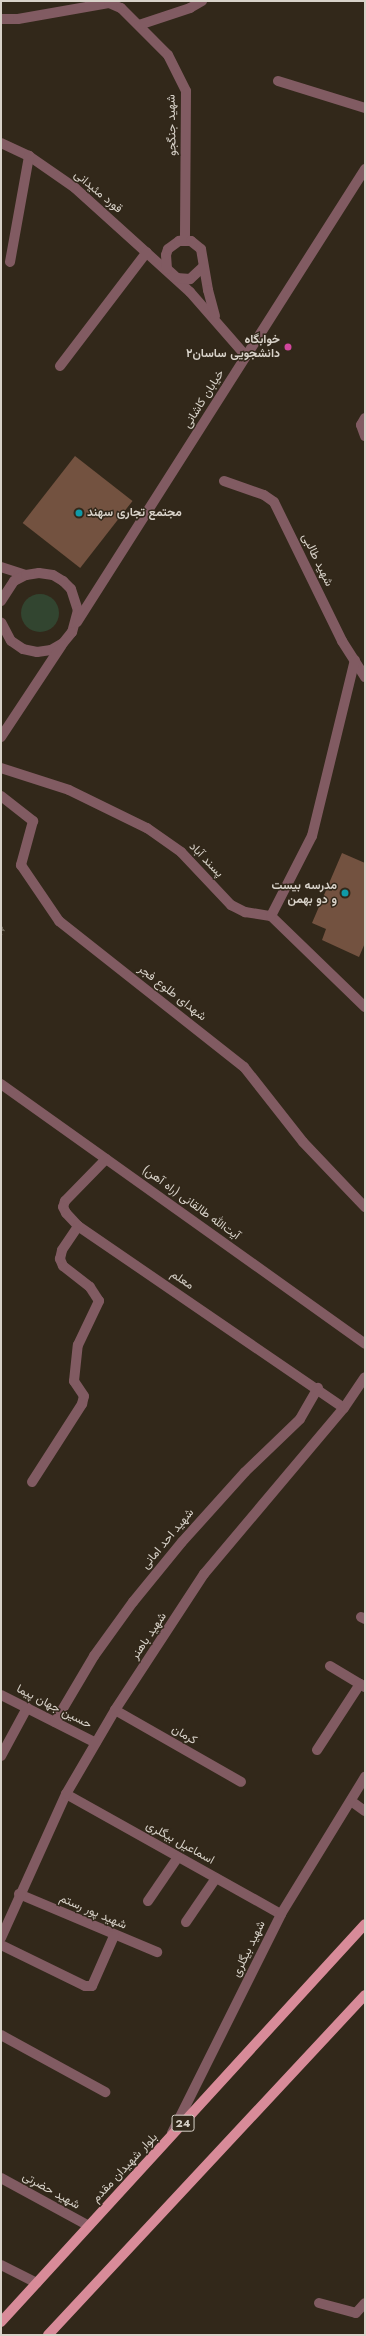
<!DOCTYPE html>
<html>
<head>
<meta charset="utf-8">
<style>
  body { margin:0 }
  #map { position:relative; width:366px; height:2336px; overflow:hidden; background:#32281a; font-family:Jost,Vazirmatn,sans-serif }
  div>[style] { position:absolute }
  .green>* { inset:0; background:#324530 }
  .round { border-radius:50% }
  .building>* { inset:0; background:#735240; transform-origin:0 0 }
  .path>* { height:2.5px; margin-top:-1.25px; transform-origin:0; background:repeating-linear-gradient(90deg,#645c4f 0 2px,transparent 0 5px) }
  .minor>* { height:10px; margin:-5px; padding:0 5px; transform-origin:5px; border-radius:5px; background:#815b62 }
  .major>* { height:10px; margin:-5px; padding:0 5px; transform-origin:5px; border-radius:5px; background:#d88b99 }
  .dots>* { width:11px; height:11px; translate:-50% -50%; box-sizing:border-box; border:2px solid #32281a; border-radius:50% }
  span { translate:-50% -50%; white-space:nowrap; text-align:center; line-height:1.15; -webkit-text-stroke:3px #32281a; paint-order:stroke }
  .shield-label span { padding:1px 3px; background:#32281a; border:1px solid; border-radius:3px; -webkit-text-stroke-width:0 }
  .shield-label { font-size:11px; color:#d8d2c9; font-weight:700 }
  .street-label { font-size:12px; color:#d8d2c9 }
  .poi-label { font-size:12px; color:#d8d2c9; font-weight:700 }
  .right { translate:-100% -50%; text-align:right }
  .left { translate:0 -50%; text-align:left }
  .frame { position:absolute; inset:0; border:2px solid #d8d2c9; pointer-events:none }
</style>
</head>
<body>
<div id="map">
  <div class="green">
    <i class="round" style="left:21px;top:594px;width:38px;height:38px"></i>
  </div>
  <div class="building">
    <i style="left:75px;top:456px;width:73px;height:85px;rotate:38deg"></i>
    <i style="clip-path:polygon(342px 853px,365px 863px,365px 943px,359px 957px,322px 940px,326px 929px,312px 923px)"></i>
  </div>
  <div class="path">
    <i style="left:1px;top:927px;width:4px;rotate:34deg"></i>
    <i style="left:4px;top:929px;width:6px;rotate:121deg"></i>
  </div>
  <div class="minor">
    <i style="left:1px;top:19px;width:17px"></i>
    <i style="left:18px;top:19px;width:92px;rotate:-10deg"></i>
    <i style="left:109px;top:3px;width:13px;rotate:23deg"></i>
    <i style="left:121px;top:8px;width:66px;rotate:45deg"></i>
    <i style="left:168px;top:55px;width:40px;rotate:63.4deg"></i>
    <i style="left:186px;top:91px;width:149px;rotate:90.4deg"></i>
    <i style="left:139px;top:25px;width:54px;rotate:-18.4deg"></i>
    <i style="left:190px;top:8px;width:14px;rotate:-30deg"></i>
    <i style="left:278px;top:81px;width:91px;rotate:17.2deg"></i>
    <i style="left:1px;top:143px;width:31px;rotate:25deg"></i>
    <i style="left:29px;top:156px;width:56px;rotate:34.8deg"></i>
    <i style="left:75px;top:188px;width:155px;rotate:42.1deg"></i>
    <i style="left:190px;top:292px;width:85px;rotate:48.8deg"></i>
    <i style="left:10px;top:262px;width:108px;rotate:-79.8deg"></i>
    <i style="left:203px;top:267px;width:18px;rotate:137deg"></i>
    <i style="left:190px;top:279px;width:13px;rotate:-176deg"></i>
    <i style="left:177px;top:278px;width:13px;rotate:-138deg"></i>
    <i style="left:167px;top:269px;width:14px;rotate:-94deg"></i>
    <i style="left:166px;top:255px;width:6px;rotate:-72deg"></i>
    <i style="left:168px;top:249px;width:14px;rotate:-36deg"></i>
    <i style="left:179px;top:241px;width:12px"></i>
    <i style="left:191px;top:241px;width:13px;rotate:39deg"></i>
    <i style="left:201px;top:249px;width:42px;rotate:80.3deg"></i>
    <i style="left:208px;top:290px;width:27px;rotate:75deg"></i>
    <i style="left:60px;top:366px;width:143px;rotate:-52.7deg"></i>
    <i style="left:365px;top:418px;width:8px;rotate:120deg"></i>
    <i style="left:361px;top:425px;width:12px;rotate:70deg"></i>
    <i style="left:224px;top:481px;width:42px;rotate:19.3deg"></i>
    <i style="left:264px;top:495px;width:12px;rotate:35deg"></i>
    <i style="left:274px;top:502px;width:155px;rotate:63.9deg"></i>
    <i style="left:342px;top:641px;width:43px;rotate:57.4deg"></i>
    <i style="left:1px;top:567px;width:26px;rotate:18deg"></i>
    <i style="left:1px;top:601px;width:24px;rotate:-57deg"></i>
    <i style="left:14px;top:581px;width:13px;rotate:-27deg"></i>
    <i style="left:26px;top:575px;width:13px;rotate:-9deg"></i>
    <i style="left:39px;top:573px;width:14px;rotate:8deg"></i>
    <i style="left:53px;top:575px;width:12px;rotate:31deg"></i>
    <i style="left:63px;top:581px;width:11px;rotate:45deg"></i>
    <i style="left:71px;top:589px;width:22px;rotate:72deg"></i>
    <i style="left:78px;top:610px;width:23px;rotate:105deg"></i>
    <i style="left:72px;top:632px;width:14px;rotate:129deg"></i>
    <i style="left:63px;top:643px;width:14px;rotate:150deg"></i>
    <i style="left:51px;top:650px;width:14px;rotate:172deg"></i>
    <i style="left:37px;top:652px;width:14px;rotate:-168deg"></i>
    <i style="left:23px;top:649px;width:14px;rotate:-146deg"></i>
    <i style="left:11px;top:641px;width:21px;rotate:-118deg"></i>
    <i style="left:77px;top:622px;width:537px;rotate:-57.55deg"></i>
    <i style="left:1px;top:737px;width:110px;rotate:-56.5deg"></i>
    <i style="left:1px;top:768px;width:71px;rotate:17.9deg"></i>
    <i style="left:69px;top:790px;width:87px;rotate:26deg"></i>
    <i style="left:147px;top:828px;width:42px;rotate:35.2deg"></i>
    <i style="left:181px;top:852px;width:73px;rotate:46.7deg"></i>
    <i style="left:231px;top:905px;width:16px;rotate:27deg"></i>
    <i style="left:245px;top:912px;width:26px;rotate:9deg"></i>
    <i style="left:271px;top:916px;width:131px;rotate:44.1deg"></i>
    <i style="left:1px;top:796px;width:41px;rotate:38deg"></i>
    <i style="left:33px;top:821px;width:46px;rotate:105.3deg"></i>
    <i style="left:21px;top:865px;width:68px;rotate:55.8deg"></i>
    <i style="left:59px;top:921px;width:236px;rotate:38.3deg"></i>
    <i style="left:244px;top:1067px;width:95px;rotate:51.8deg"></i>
    <i style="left:303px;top:1142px;width:90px;rotate:46.4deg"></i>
    <i style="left:271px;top:916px;width:90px;rotate:-62.9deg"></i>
    <i style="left:312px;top:836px;width:181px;rotate:-76.3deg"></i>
    <i style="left:1px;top:1084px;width:447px;rotate:35.5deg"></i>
    <i style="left:106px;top:1159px;width:59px;rotate:134.3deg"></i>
    <i style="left:65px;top:1201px;width:6px;rotate:108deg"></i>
    <i style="left:63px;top:1207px;width:7px;rotate:63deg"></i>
    <i style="left:66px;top:1213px;width:18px;rotate:47deg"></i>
    <i style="left:78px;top:1226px;width:322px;rotate:34.4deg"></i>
    <i style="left:32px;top:1482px;width:93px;rotate:-57.3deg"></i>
    <i style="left:82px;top:1404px;width:8px;rotate:-76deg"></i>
    <i style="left:84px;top:1396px;width:18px;rotate:-124deg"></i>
    <i style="left:74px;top:1381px;width:36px;rotate:-84deg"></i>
    <i style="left:78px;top:1345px;width:49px;rotate:-64.5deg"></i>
    <i style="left:99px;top:1301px;width:17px;rotate:-123deg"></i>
    <i style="left:90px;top:1287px;width:34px;rotate:-142deg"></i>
    <i style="left:63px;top:1266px;width:8px;rotate:-113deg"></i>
    <i style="left:60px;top:1259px;width:9px;rotate:-77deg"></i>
    <i style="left:62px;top:1250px;width:29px;rotate:-56deg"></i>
    <i style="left:361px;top:1617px;width:4px;rotate:27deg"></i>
    <i style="left:330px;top:1666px;width:41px;rotate:31deg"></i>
    <i style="left:1px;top:1695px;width:106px;rotate:26.8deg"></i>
    <i style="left:115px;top:1710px;width:145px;rotate:29.7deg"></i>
    <i style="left:55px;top:1722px;width:77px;rotate:-59.4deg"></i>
    <i style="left:94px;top:1656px;width:67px;rotate:-54.2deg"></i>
    <i style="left:133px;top:1602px;width:77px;rotate:-50.8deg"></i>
    <i style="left:182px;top:1542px;width:94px;rotate:-48deg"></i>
    <i style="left:245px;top:1472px;width:76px;rotate:-43.9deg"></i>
    <i style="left:300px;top:1419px;width:36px;rotate:-60deg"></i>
    <i style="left:317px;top:1750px;width:79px;rotate:-56.9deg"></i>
    <i style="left:1px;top:1756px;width:55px;rotate:-61.6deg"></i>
    <i style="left:66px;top:1794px;width:246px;rotate:29.2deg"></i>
    <i style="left:351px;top:1801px;width:17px;rotate:36deg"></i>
    <i style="left:19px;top:1894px;width:150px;rotate:22.8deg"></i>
    <i style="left:148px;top:1901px;width:53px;rotate:-55.7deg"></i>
    <i style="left:186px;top:1922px;width:53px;rotate:-55.7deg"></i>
    <i style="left:1px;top:1938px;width:158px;rotate:-65.7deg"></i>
    <i style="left:66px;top:1794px;width:97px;rotate:-59.7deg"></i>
    <i style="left:115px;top:1710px;width:163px;rotate:-56.8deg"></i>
    <i style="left:204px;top:1574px;width:217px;rotate:-49.9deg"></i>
    <i style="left:344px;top:1408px;width:37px;rotate:-56deg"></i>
    <i style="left:1px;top:1945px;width:93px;rotate:26deg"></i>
    <i style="left:85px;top:1986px;width:7px"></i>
    <i style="left:92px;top:1986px;width:55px;rotate:-66.3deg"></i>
    <i style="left:1px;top:2035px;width:119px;rotate:28.7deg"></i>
    <i style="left:172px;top:2133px;width:245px;rotate:-63.5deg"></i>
    <i style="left:281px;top:1914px;width:161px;rotate:-58.5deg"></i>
    <i style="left:1px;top:2178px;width:100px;rotate:28.6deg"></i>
    <i style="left:1px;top:2265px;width:40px;rotate:26.6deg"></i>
    <i style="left:319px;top:2303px;width:38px;rotate:15deg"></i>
    <i style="left:356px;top:2313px;width:13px;rotate:-48deg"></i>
  </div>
  <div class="major">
    <i style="left:1px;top:2322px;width:539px;rotate:-47.55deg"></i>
    <i style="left:48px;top:2335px;width:465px;rotate:-47deg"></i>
  </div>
  <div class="dots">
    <i style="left:288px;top:347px;background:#d1479c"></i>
    <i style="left:79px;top:513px;background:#0f9aa8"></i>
    <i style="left:345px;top:893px;background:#0f9aa8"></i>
  </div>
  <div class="shield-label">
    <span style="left:183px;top:2123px">24</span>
  </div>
  <div class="street-label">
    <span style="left:172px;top:125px;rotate:-91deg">شهید جنگجو</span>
    <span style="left:98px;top:192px;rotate:40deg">قورد مئیدانی</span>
    <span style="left:204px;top:399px;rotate:-58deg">خیابان کاشانی</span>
    <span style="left:317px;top:560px;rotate:64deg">شهید طالبی</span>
    <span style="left:206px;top:860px;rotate:46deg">پسند آباد</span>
    <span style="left:172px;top:993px;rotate:38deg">شهدای طلوع فجر</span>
    <span style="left:191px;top:1203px;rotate:36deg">(راه آهن) آیت‌الله طالقانی</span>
    <span style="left:182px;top:1280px;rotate:34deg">معلم</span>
    <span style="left:168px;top:1539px;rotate:-50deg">شهید احد امانی</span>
    <span style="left:149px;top:1636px;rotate:-56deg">شهید باهنر</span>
    <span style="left:54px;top:1707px;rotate:27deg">حسین جهان پیما</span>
    <span style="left:184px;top:1735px;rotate:30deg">کرمان</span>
    <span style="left:180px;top:1843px;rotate:29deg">اسماعیل بیگلری</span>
    <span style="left:93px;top:1912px;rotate:23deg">شهید پور رستم</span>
    <span style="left:249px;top:1949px;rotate:-64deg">شهید بیگلری</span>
    <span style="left:125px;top:2168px;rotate:-47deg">بلوار شهیدان مقدم</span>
    <span style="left:51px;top:2191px;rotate:29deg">شهید حضرتی</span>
  </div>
  <div class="poi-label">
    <span class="right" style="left:280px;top:347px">خوابگاه<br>دانشجویی ساسان۲</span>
    <span class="left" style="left:87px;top:513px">مجتمع تجاری سهند</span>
    <span class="right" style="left:337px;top:893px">مدرسه بیست<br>و دو بهمن</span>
  </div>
  <div class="frame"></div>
</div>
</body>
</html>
